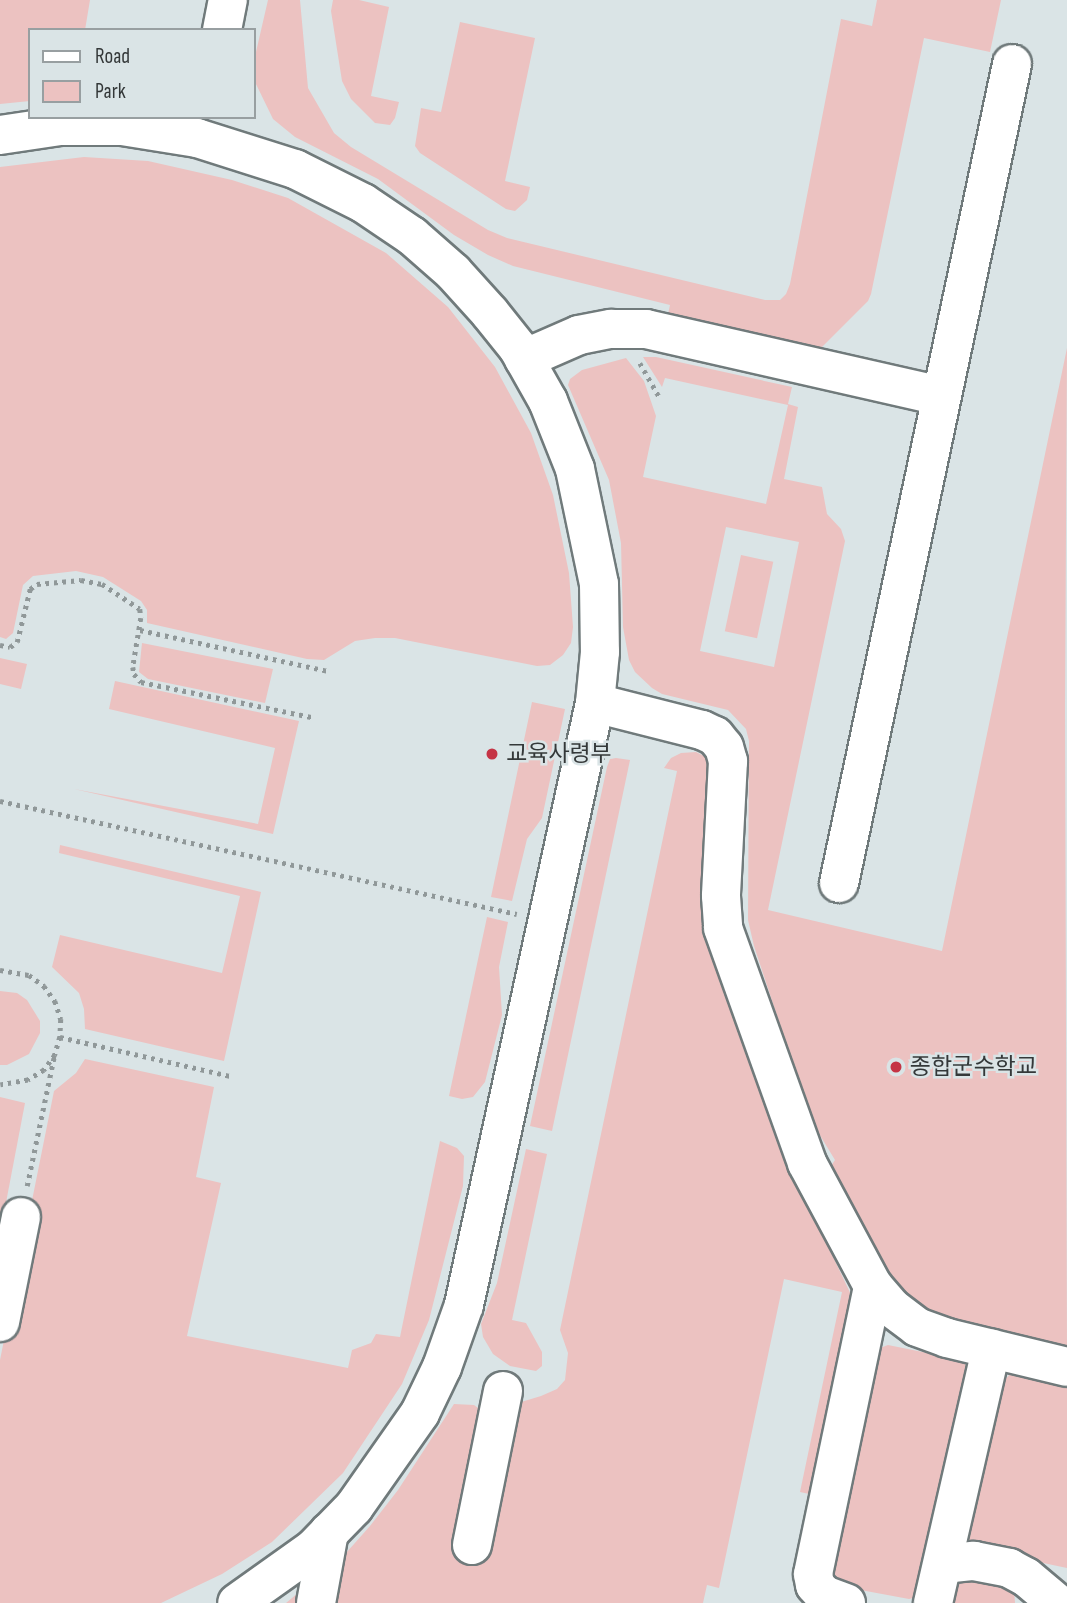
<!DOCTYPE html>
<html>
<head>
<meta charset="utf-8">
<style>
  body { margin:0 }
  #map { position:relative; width:1067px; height:1603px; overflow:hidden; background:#dae4e6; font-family:"Sofia Sans Condensed","Noto Sans KR",sans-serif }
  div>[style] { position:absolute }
  .green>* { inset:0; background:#ecc2c1; transform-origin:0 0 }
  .path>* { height:4.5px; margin-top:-2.25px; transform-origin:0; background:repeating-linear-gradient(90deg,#909899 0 3.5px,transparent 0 8.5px) }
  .roads { filter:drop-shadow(2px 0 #707a7b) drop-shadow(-2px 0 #707a7b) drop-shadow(0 2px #707a7b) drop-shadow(0 -2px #707a7b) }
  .minor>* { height:38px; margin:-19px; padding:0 19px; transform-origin:19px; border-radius:19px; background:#fff }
  .dots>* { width:19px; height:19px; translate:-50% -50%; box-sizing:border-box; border:4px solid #dae4e6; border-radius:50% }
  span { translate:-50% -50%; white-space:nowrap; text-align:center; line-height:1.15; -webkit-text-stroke:5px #dae4e6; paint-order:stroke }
  .poi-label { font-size:23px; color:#343839 }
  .left { translate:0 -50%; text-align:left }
  .legend { position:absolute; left:28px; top:28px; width:228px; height:91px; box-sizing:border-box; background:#dae4e6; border:2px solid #989fa1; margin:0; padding:9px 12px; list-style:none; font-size:21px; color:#343839 }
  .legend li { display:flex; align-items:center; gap:14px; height:35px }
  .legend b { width:35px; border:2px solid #989fa1 }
</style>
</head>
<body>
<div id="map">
  <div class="green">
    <i style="clip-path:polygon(0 0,90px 0,85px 30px,30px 30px,30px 101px,0 104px)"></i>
    <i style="clip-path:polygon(268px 0,300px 0,308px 88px,334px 133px,351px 147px,488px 230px,507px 238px,765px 300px,780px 300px,786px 294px,790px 284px,841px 19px,872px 26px,877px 0,1001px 0,990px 52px,924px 38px,871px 294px,868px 301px,821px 348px,815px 349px,667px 319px,670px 305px,513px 266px,488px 255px,454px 235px,378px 179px,295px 137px,273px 119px,255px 82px,256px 52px)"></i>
    <i style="clip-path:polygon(333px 0,359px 0,389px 7px,371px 96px,399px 102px,395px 118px,390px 125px,375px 123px,351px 99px,342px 81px,331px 11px)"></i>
    <i style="clip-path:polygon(460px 22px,535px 38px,505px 181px,530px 187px,527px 200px,515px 211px,506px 209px,420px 153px,415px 146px,421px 108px,441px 112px)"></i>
    <i style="clip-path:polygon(84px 157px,148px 161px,232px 180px,288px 198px,386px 253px,448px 307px,495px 367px,531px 433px,553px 495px,569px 573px,573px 627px,571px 643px,563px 655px,550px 665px,537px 666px,395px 638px,375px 638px,355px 641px,324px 660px,307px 659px,147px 623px,147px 610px,141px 601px,103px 577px,76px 571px,33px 576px,23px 585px,13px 633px,6px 639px,0 637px,0 167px)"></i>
    <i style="clip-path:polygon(evenodd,1067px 348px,1065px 708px,1067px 1352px,939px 1318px,913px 1301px,889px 1276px,829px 1169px,835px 1160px,812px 1122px,754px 946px,748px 920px,749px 741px,746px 729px,728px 710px,662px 694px,652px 688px,635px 672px,629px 660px,623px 627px,621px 543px,609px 480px,568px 385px,570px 379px,582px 370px,626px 358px,644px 381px,656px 416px,643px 477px,766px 504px,788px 405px,665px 378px,662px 387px,643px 357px,656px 357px,792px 387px,788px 404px,798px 407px,784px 479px,822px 487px,827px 514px,841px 529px,845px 541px,768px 910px,942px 951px,1067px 348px,726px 527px,799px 542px,774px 667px,700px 651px,726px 527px)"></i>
    <i style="left:741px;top:555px;width:33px;height:78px;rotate:12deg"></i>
    <i style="clip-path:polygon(142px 643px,273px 669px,265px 703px,148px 679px,139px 672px)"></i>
    <i style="clip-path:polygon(0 658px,27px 664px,21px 689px,0 684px)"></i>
    <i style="clip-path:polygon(115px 681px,299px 721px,273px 834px,74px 789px,258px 824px,275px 748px,109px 709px)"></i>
    <i style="clip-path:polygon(532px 702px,565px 709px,542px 818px,527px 839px,512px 901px,491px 897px)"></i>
    <i style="clip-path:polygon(696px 752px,708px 758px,714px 771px,712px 943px,779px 1142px,853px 1299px,814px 1495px,800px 1492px,842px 1292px,784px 1279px,719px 1588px,707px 1585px,703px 1603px,286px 1603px,346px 1553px,370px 1526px,398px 1490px,454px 1404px,474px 1405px,485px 1413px,541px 1396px,557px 1389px,565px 1380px,568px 1353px,560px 1330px,677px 771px,664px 768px,671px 758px,681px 753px)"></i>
    <i style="clip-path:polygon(616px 758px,630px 760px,552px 1131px,530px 1126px,607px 767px,610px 759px)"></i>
    <i style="clip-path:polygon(60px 845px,261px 892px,224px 1061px,85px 1029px,84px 1009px,79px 993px,52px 967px,60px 935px,222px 973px,240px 896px,59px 853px)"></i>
    <i style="clip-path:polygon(487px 917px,508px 922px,499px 967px,502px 1015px,485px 1082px,473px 1097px,462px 1099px,449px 1096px)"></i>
    <i style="clip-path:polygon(0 991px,17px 993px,27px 1000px,40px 1021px,40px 1033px,29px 1054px,7px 1065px,0 1065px)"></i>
    <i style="clip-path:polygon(85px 1059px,214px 1087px,196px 1177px,221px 1183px,187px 1336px,348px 1368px,352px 1350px,371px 1343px,376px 1334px,400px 1337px,440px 1141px,457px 1148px,464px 1156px,463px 1186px,429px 1320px,402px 1384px,343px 1473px,272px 1542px,222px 1574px,161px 1603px,0 1603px,0 1360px,54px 1091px,76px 1073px)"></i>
    <i style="clip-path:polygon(0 1097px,25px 1103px,0 1234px)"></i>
    <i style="clip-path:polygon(526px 1149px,547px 1154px,512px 1320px,526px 1323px,542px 1352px,542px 1366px,536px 1371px,510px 1366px,493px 1354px,483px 1337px,481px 1324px,497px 1283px)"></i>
    <i style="clip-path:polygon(888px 1345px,962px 1360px,970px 1371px,918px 1597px,909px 1599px,839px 1586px,827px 1573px,875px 1350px)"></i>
    <i style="clip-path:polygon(1011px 1373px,1067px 1388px,1067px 1568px,976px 1549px,968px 1543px,966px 1535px,1001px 1384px)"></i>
    <i style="clip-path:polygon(966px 1575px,1014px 1589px,1015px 1603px,951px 1603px,951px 1587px)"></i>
  </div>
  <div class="path">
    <i style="left:640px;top:363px;width:40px;rotate:60.3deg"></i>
    <i style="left:140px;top:630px;width:192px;rotate:12.3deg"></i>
    <i style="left:0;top:645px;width:10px;rotate:11deg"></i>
    <i style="left:10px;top:647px;width:9px;rotate:-36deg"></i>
    <i style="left:17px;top:642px;width:55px;rotate:-76.2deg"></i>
    <i style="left:30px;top:589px;width:9px;rotate:-36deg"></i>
    <i style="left:37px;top:584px;width:44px;rotate:-5.2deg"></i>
    <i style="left:81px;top:580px;width:21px;rotate:11deg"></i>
    <i style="left:102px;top:584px;width:45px;rotate:33.3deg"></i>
    <i style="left:140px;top:609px;width:9px;rotate:84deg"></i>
    <i style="left:141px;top:618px;width:50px;rotate:99.3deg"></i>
    <i style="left:133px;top:667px;width:7px;rotate:82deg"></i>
    <i style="left:134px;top:674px;width:11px;rotate:49deg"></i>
    <i style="left:141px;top:682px;width:175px;rotate:11.6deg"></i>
    <i style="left:0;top:801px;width:529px;rotate:12.33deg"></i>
    <i style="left:0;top:970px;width:29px;rotate:10deg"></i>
    <i style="left:29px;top:975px;width:19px;rotate:36deg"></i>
    <i style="left:44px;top:986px;width:19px;rotate:54deg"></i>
    <i style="left:55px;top:1001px;width:19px;rotate:72deg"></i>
    <i style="left:61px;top:1019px;width:18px;rotate:93deg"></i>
    <i style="left:60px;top:1037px;width:19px;rotate:106deg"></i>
    <i style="left:55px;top:1055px;width:19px;rotate:126deg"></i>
    <i style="left:44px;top:1070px;width:19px;rotate:148deg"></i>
    <i style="left:28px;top:1080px;width:28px;rotate:170deg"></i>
    <i style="left:60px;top:1037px;width:174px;rotate:12.9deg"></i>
    <i style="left:27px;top:1186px;width:132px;rotate:-78.2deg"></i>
  </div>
  <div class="roads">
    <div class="minor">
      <i style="left:222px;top:30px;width:31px;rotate:-79deg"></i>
      <i style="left:0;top:135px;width:61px;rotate:-8.5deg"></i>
      <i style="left:60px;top:126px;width:62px"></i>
      <i style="left:122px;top:126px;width:76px;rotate:9.1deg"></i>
      <i style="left:197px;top:138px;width:103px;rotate:17.6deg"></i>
      <i style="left:295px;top:169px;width:76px;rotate:26.6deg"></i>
      <i style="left:363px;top:203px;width:59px;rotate:34deg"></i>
      <i style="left:412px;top:236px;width:55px;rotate:41.3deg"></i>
      <i style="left:453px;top:272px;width:55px;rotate:47.9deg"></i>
      <i style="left:490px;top:313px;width:45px;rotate:51.3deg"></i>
      <i style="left:518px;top:348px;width:61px;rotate:60.5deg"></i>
      <i style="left:548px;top:401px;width:73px;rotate:68.3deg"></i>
      <i style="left:575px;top:469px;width:117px;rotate:78.2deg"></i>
      <i style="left:599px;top:584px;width:68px;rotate:89.2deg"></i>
      <i style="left:600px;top:652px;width:51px;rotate:95.6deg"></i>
      <i style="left:595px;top:703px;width:616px;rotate:102.28deg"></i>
      <i style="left:464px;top:1305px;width:66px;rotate:109.5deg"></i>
      <i style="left:442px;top:1367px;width:51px;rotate:115.6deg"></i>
      <i style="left:420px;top:1413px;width:115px;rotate:125.1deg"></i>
      <i style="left:354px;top:1507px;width:59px;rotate:134.3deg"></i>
      <i style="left:313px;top:1549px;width:93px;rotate:144.6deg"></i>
      <i style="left:524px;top:359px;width:60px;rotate:-23.6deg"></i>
      <i style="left:579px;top:335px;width:33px;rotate:-11deg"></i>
      <i style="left:611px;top:329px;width:35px"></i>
      <i style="left:646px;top:329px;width:303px;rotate:12.8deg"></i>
      <i style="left:595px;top:703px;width:110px;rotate:14.2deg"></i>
      <i style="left:702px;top:730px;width:14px;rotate:25deg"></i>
      <i style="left:715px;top:736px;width:14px;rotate:51deg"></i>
      <i style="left:724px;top:747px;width:15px;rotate:74deg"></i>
      <i style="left:728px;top:761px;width:135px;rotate:93deg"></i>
      <i style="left:721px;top:896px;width:32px;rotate:86deg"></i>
      <i style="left:723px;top:928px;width:250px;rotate:70.3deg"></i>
      <i style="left:807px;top:1163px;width:140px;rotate:61.8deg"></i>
      <i style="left:873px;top:1286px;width:29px;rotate:49deg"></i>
      <i style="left:892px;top:1308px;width:31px;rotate:37deg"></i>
      <i style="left:917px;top:1327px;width:32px;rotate:20deg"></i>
      <i style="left:947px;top:1338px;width:123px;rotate:13.6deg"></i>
      <i style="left:839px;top:883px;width:837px;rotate:-78.07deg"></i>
      <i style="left:0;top:1322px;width:107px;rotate:-78.7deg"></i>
      <i style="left:472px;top:1545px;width:157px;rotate:-78.6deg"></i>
      <i style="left:943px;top:1564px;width:31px;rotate:-6deg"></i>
      <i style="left:974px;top:1561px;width:36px;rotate:11deg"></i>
      <i style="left:1009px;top:1568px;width:19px;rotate:28deg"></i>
      <i style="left:1026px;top:1577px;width:40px;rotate:40deg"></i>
      <i style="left:316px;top:1603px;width:72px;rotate:-79.6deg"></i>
      <i style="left:846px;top:1603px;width:23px;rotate:-160deg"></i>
      <i style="left:824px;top:1595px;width:13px;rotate:-132deg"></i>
      <i style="left:815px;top:1585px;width:11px;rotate:-100deg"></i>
      <i style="left:813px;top:1574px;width:294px;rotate:-78.2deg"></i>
      <i style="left:933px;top:1603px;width:261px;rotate:-77.1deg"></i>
    </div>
  </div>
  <div class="dots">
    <i style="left:492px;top:754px;background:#c53445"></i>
    <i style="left:896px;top:1067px;background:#c53445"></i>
  </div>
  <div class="poi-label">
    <span class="left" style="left:506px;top:754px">교육사령부</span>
    <span class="left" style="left:910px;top:1067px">종합군수학교</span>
  </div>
  <ul class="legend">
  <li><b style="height:9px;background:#fff"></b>Road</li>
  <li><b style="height:19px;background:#ecc2c1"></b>Park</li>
  </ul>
</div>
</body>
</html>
